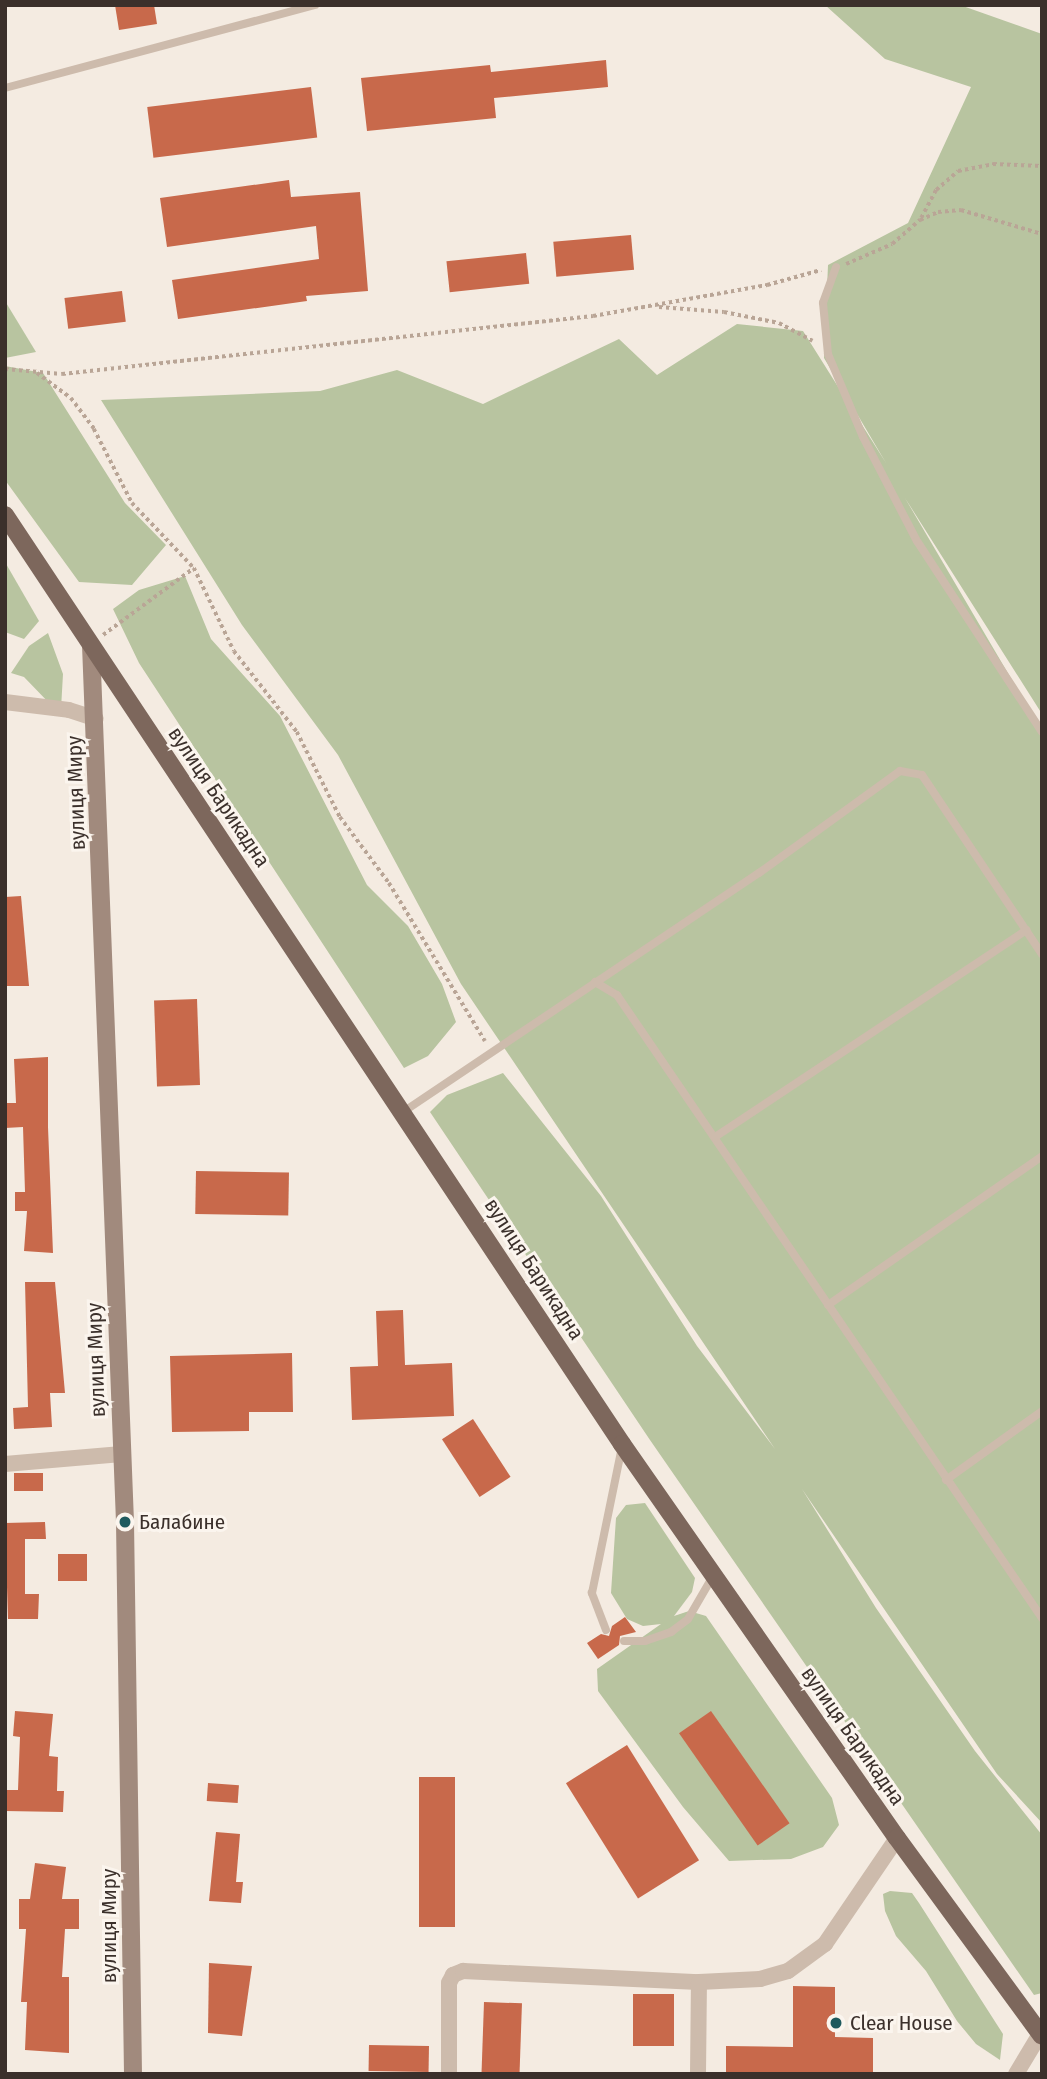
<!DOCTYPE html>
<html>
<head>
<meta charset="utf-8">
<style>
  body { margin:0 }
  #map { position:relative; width:1047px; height:2079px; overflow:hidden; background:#f4ebe1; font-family:"Fira Sans Condensed",sans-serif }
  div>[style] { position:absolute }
  .green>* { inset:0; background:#b8c4a0 }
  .building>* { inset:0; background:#c8694b; transform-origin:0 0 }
  .path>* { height:3.5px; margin-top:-1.75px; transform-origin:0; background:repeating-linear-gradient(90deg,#b9a596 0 3.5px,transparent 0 7px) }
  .lane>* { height:8px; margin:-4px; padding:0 4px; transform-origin:4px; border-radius:4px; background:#cdbbac }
  .street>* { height:16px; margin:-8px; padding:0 8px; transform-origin:8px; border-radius:8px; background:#cdbbac }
  .secondary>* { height:18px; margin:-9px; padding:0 9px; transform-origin:9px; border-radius:9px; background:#a18a7d }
  .primary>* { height:18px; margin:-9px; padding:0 9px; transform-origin:9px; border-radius:9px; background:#7d675c }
  .dots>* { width:19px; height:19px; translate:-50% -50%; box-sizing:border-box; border:4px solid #fbf5ee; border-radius:50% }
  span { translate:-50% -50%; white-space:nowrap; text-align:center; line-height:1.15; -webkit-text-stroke:6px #fbf5ee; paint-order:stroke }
  .street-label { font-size:21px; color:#3b302b }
  .poi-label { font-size:21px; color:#3b302b }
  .left { translate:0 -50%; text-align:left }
  .frame { position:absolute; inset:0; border:7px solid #3b302b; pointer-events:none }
</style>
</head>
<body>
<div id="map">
  <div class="green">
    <i style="clip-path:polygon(825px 5px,960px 5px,1042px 34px,1042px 714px,905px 498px,1042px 731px,1042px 1823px,997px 1774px,802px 1489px,876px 1608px,975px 1751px,1042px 1835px,1042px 1993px,1034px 1995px,650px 1440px,430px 1112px,447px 1095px,503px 1073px,601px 1196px,697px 1346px,775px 1449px,461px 984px,338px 755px,242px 625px,101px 400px,320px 391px,397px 370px,483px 404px,619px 339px,657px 375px,737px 324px,803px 331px,886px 463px,824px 358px,828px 265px,908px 223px,971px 87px,885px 59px)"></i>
    <i style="clip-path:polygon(5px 301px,36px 352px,5px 358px)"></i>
    <i style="clip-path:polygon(5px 366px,43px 373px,125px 503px,166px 545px,132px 585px,79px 582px,5px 480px)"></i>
    <i style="clip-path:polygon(5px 562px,39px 621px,24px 639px,5px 632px)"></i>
    <i style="clip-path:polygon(185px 576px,211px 639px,280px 716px,367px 885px,408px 926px,442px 984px,456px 1022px,428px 1056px,404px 1068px,139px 663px,113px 609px,139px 590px)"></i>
    <i style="clip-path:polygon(48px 633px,63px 674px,61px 709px,53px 707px,24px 677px,11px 673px,29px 646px)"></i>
    <i style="clip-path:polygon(645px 1503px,695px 1578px,692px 1592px,674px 1616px,689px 1611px,706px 1616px,832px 1798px,839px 1825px,823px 1847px,791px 1859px,729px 1861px,683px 1807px,598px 1691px,597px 1669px,661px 1624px,643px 1626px,627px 1619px,611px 1593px,616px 1518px,626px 1505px)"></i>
    <i style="clip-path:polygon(890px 1891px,912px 1893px,919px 1903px,1003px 2034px,1000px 2060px,976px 2044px,957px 2021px,926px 1971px,896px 1936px,885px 1911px,883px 1894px)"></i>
  </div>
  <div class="building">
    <i style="clip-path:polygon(115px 5px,154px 5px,157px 24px,119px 30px)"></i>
    <i style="clip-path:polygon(606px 60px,608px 87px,494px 98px,496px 118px,367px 131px,361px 78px,490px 65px,491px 72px)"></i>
    <i style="left:311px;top:87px;width:51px;height:165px;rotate:83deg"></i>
    <i style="clip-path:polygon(289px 180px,291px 197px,360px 192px,368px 291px,306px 296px,307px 301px,178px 319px,172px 280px,319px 259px,316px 226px,167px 247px,160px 198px)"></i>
    <i style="left:631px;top:235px;width:35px;height:78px;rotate:85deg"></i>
    <i style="left:526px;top:253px;width:31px;height:80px;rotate:84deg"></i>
    <i style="left:122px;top:291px;width:31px;height:58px;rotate:83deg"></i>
    <i style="clip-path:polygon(21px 896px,29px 986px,5px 986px,5px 897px)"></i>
    <i style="left:197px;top:999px;width:86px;height:43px;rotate:88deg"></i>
    <i style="clip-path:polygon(48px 1057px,48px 1127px,53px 1253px,24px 1251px,27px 1211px,15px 1211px,15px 1192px,25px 1192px,23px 1127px,5px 1128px,5px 1103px,16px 1103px,14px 1059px)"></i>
    <i style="left:196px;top:1171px;width:93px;height:43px;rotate:1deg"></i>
    <i style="clip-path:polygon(25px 1282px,55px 1282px,65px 1393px,50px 1393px,52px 1427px,14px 1429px,13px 1408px,28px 1407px)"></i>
    <i style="clip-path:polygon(403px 1310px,405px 1365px,452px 1363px,454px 1416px,352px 1420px,350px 1367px,378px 1366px,376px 1311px)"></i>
    <i style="clip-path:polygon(292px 1353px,293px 1412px,249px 1412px,249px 1431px,172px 1432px,170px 1356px)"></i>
    <i style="left:473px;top:1419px;width:69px;height:37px;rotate:57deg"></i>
    <i style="left:43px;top:1473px;width:18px;height:29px;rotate:90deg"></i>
    <i style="clip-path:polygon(45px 1522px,46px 1539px,25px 1539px,25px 1594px,39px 1594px,38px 1619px,8px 1619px,5px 1523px)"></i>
    <i style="left:58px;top:1554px;width:29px;height:27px"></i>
    <i style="clip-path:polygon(625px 1617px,636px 1632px,620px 1636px,619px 1645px,598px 1659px,587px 1643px,601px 1634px,609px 1636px,612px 1626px)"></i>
    <i style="clip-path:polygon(15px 1711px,53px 1714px,49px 1756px,58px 1757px,57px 1791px,64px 1791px,63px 1812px,5px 1811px,5px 1790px,18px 1790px,20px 1737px,13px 1736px)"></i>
    <i style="left:711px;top:1711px;width:137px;height:39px;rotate:55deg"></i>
    <i style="left:627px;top:1745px;width:136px;height:72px;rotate:58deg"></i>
    <i style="left:419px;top:1777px;width:36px;height:150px"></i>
    <i style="left:208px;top:1783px;width:31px;height:18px;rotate:4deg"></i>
    <i style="clip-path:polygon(216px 1832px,240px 1834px,236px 1882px,243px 1882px,241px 1903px,209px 1901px)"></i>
    <i style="clip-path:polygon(35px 1863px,66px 1867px,62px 1899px,79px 1899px,79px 1929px,65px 1929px,62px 1977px,69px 1977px,69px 2053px,25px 2050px,27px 2002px,21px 2002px,26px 1929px,19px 1929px,19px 1899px,30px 1899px)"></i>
    <i style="clip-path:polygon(209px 1963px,252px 1966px,242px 2036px,208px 2033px)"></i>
    <i style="clip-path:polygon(793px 1986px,835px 1987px,835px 2037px,873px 2038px,873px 2074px,726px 2074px,726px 2046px,793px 2047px)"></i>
    <i style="left:633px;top:1994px;width:41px;height:52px"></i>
    <i style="left:484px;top:2002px;width:38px;height:72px;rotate:2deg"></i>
    <i style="left:369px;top:2045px;width:60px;height:26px;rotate:1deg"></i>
  </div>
  <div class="path">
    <i style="left:921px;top:218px;width:32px;rotate:-62deg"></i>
    <i style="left:936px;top:190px;width:29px;rotate:-41deg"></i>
    <i style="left:958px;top:171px;width:36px;rotate:-11deg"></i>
    <i style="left:993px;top:164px;width:49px;rotate:2.3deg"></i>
    <i style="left:846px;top:264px;width:50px;rotate:-23.5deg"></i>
    <i style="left:892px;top:244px;width:37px;rotate:-41deg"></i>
    <i style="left:920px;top:220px;width:20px;rotate:-24deg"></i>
    <i style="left:938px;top:212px;width:23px;rotate:-5deg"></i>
    <i style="left:961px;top:210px;width:84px;rotate:16.5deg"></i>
    <i style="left:659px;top:307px;width:65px;rotate:4.4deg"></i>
    <i style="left:724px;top:312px;width:56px;rotate:11.3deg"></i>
    <i style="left:779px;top:323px;width:38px;rotate:28deg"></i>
    <i style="left:5px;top:369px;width:57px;rotate:5deg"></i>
    <i style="left:62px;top:374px;width:534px;rotate:-6.23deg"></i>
    <i style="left:593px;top:316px;width:177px;rotate:-10.1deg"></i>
    <i style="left:767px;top:285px;width:56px;rotate:-15.5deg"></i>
    <i style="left:37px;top:373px;width:42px;rotate:36.3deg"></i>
    <i style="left:71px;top:398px;width:39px;rotate:53deg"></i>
    <i style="left:94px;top:429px;width:83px;rotate:62.8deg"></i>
    <i style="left:132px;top:503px;width:90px;rotate:46.4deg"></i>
    <i style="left:194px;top:568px;width:92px;rotate:64.3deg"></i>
    <i style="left:234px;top:651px;width:103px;rotate:52.1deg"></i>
    <i style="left:297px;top:732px;width:95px;rotate:63.2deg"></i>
    <i style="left:340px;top:817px;width:82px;rotate:53.4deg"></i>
    <i style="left:389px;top:883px;width:185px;rotate:58.7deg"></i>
    <i style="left:103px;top:635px;width:113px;rotate:-36.4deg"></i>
  </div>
  <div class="lane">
    <i style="left:5px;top:88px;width:321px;rotate:-15deg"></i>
    <i style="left:836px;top:267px;width:38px;rotate:110deg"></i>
    <i style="left:823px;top:303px;width:51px;rotate:84.4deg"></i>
    <i style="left:828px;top:354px;width:90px;rotate:67.1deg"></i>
    <i style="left:863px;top:437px;width:117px;rotate:62.6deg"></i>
    <i style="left:917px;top:541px;width:228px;rotate:56.8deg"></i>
    <i style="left:595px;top:982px;width:26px;rotate:31deg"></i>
    <i style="left:617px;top:995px;width:754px;rotate:55.7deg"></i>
    <i style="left:403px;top:1112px;width:429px;rotate:-33.9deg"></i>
    <i style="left:759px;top:873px;width:174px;rotate:-35.9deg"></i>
    <i style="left:900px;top:771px;width:22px;rotate:10deg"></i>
    <i style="left:922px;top:775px;width:216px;rotate:56.2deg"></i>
    <i style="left:715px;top:1137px;width:374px;rotate:-33.6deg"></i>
    <i style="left:828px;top:1305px;width:261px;rotate:-34.8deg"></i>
    <i style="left:946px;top:1480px;width:118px;rotate:-35.7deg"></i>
    <i style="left:606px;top:1630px;width:40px;rotate:-111deg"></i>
    <i style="left:592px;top:1593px;width:149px;rotate:-78.4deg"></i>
    <i style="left:624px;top:1641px;width:21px"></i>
    <i style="left:645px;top:1641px;width:28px;rotate:-19deg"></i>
    <i style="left:671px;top:1632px;width:21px;rotate:-37deg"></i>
    <i style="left:688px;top:1619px;width:50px;rotate:-59.8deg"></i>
  </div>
  <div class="street">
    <i style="left:5px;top:702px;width:64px;rotate:7.1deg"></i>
    <i style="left:69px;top:710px;width:28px;rotate:18deg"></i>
    <i style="left:5px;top:1464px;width:117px;rotate:-4.9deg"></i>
    <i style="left:449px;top:2074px;width:91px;rotate:-90deg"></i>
    <i style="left:449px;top:1983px;width:9px;rotate:-63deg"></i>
    <i style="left:453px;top:1975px;width:11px;rotate:-22deg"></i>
    <i style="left:463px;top:1971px;width:236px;rotate:2.7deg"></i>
    <i style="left:699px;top:1982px;width:61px;rotate:-2.8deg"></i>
    <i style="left:760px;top:1979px;width:29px;rotate:-16deg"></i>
    <i style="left:788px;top:1971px;width:46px;rotate:-36.1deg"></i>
    <i style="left:825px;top:1944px;width:128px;rotate:-55.8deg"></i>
    <i style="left:698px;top:2074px;width:92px;rotate:-89.4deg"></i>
    <i style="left:1016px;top:2074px;width:47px;rotate:-59deg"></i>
  </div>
  <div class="secondary">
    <i style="left:91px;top:645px;width:878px;rotate:87.78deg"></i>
    <i style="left:125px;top:1522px;width:552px;rotate:89.17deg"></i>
  </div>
  <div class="primary">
    <i style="left:5px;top:515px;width:1115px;rotate:56.41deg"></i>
    <i style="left:622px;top:1444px;width:480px;rotate:55.1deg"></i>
    <i style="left:897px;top:1838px;width:245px;rotate:53.8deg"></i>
  </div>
  <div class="dots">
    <i style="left:125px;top:1522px;background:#1f5a5e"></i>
    <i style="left:836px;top:2023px;background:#1f5a5e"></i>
  </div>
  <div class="street-label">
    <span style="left:76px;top:793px;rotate:-92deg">вулиця Миру</span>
    <span style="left:219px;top:797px;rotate:56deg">вулиця Барикадна</span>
    <span style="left:534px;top:1269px;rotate:57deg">вулиця Барикадна</span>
    <span style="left:96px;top:1360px;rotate:-92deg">вулиця Миру</span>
    <span style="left:853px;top:1736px;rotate:55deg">вулиця Барикадна</span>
    <span style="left:109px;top:1926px;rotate:-90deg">вулиця Миру</span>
  </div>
  <div class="poi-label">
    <span class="left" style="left:139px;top:1522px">Балабине</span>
    <span class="left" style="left:850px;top:2023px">Clear House</span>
  </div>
  <div class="frame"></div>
</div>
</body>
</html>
